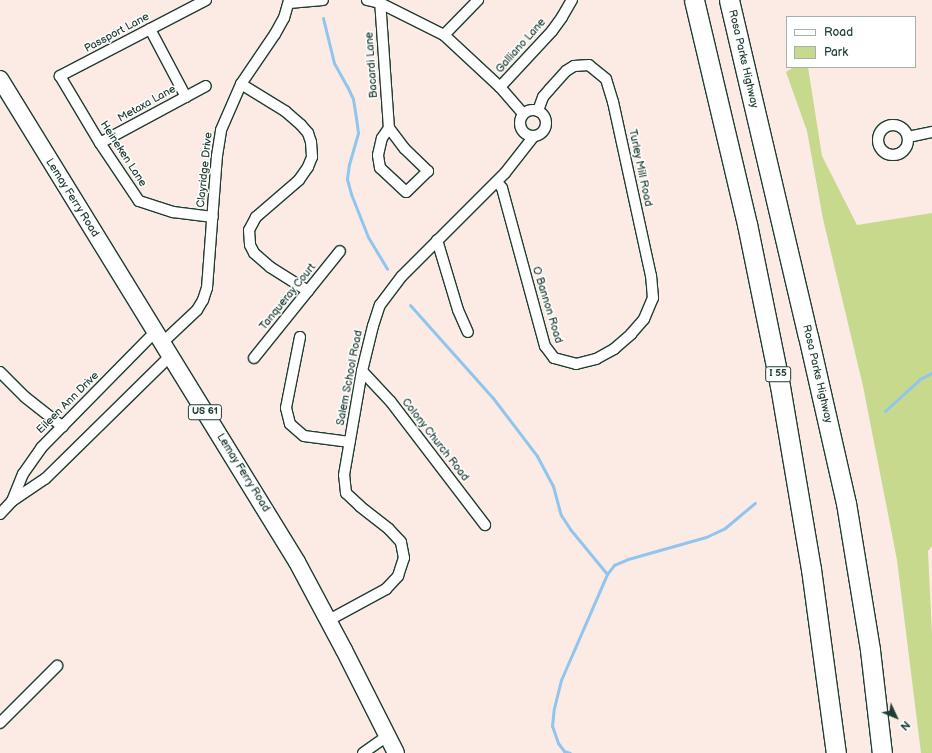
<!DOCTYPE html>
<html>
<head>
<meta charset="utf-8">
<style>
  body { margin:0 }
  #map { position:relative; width:932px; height:753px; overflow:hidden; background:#fcebe5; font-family:"Balsamiq Sans",sans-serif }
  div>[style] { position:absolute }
  .green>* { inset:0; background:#c7d98d }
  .stream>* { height:3px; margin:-1.5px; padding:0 1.5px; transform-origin:1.5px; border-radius:1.5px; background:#90c5ee }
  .roads { filter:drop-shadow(1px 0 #1f3d34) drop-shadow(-1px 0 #1f3d34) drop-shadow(0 1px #1f3d34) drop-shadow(0 -1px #1f3d34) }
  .minor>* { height:10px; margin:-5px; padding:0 5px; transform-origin:5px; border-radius:5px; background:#fff }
  .minor>.ring { margin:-5px; padding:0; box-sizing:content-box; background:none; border:10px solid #fff; border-radius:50% }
  .primary>* { height:16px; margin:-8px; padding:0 8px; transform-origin:8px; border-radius:8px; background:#fff }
  .motorway>* { height:19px; margin:-9.5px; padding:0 9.5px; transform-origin:9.5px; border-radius:9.5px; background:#fff }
  span { translate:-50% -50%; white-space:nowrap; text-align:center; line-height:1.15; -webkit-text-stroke:3px #fff; paint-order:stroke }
  .shield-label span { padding:1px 3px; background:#fff; border:1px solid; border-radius:3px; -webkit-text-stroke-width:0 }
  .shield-label { font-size:10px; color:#1f3d34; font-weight:700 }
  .street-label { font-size:11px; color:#1f3d34 }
  .legend { position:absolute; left:786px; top:16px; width:130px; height:52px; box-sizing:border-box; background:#fff; border:1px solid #a5b1ae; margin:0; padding:5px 7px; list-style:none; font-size:12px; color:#1f3d34 }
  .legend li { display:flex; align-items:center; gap:8px; height:20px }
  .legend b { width:20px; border:1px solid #a5b1ae }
  .north { position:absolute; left:876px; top:697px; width:40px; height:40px; -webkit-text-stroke:3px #fff; paint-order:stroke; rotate:134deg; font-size:11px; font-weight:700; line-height:16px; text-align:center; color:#1f3d34 }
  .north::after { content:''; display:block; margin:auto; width:14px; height:18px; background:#1f3d34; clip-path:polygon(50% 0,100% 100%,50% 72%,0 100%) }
</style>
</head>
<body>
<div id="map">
  <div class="green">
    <i style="clip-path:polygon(794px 67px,808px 67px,822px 156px,857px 225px,932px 213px,932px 546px,928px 551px,932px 635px,932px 753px,921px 753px,897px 560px,863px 386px,823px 219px,807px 131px,786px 72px)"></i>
  </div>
  <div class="stream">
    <i style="left:323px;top:18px;width:46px;rotate:76.3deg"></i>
    <i style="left:334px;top:63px;width:26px;rotate:61deg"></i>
    <i style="left:347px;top:86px;width:14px;rotate:65deg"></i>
    <i style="left:353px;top:99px;width:19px;rotate:81deg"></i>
    <i style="left:356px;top:118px;width:15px;rotate:82deg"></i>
    <i style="left:358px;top:133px;width:32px;rotate:106deg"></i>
    <i style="left:349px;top:164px;width:15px;rotate:98deg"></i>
    <i style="left:347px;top:179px;width:16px;rotate:75deg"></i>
    <i style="left:351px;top:194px;width:46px;rotate:68.4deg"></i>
    <i style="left:368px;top:237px;width:37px;rotate:59deg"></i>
    <i style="left:410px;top:305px;width:125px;rotate:48.3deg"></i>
    <i style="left:493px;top:398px;width:73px;rotate:52.8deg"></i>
    <i style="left:537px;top:456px;width:34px;rotate:62deg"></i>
    <i style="left:553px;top:486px;width:30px;rotate:75deg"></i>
    <i style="left:561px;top:515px;width:17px;rotate:57deg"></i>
    <i style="left:570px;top:529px;width:58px;rotate:50.6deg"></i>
    <i style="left:885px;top:411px;width:47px;rotate:-42.4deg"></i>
    <i style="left:920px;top:379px;width:13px;rotate:-27deg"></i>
    <i style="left:570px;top:753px;width:6px;rotate:-162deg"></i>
    <i style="left:564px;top:751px;width:10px;rotate:-127deg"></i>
    <i style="left:558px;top:743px;width:18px;rotate:-109deg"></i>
    <i style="left:552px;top:726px;width:18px;rotate:-84deg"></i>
    <i style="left:554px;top:708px;width:29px;rotate:-76deg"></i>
    <i style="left:561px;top:680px;width:116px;rotate:-66.5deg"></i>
    <i style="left:607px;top:574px;width:11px;rotate:-52deg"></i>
    <i style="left:614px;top:565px;width:15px;rotate:-23deg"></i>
    <i style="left:628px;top:559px;width:81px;rotate:-15.8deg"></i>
    <i style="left:706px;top:537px;width:21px;rotate:-25deg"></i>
    <i style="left:725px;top:528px;width:39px;rotate:-40deg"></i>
  </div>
  <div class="roads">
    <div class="minor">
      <i style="left:206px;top:0;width:165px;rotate:152.5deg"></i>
      <i style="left:60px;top:76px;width:78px;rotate:59.2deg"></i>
      <i style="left:100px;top:143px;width:70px;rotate:56.1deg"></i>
      <i style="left:139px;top:201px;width:36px;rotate:18deg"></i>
      <i style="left:173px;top:212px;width:40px;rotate:7.1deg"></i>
      <i style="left:367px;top:0;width:13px;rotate:13deg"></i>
      <i style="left:380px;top:3px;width:72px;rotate:26.6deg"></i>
      <i style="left:444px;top:35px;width:76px;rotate:42.9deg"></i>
      <i style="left:500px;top:87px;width:35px;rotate:49deg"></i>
      <i style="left:380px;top:0;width:128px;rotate:86deg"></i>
      <i style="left:389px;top:128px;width:26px;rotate:53deg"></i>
      <i style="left:405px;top:149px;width:32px;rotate:44deg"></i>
      <i style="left:428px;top:171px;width:30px;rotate:136deg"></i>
      <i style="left:406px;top:192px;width:35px;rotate:-137deg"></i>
      <i style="left:380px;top:168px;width:13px;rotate:-99deg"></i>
      <i style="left:378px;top:155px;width:17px;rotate:-77deg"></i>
      <i style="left:382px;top:138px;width:12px;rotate:-55deg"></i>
      <i style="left:289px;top:3px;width:34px;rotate:-5deg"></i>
      <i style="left:150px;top:29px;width:77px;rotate:62.1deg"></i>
      <i style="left:444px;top:35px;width:49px;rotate:-45.8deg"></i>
      <i style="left:241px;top:84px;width:52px;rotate:31.5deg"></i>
      <i style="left:285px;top:111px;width:21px;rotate:41deg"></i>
      <i style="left:301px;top:125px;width:11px;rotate:49deg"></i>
      <i style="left:308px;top:133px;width:9px;rotate:72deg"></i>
      <i style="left:311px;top:142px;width:15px;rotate:86deg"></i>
      <i style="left:312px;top:157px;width:11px;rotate:112deg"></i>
      <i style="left:308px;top:167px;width:16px;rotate:125deg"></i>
      <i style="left:299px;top:180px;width:57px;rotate:139.3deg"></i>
      <i style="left:256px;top:217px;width:15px;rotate:118deg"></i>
      <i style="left:249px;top:230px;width:15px;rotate:86deg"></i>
      <i style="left:250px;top:245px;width:9px;rotate:63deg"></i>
      <i style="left:254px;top:253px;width:21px;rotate:41deg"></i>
      <i style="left:270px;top:267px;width:45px;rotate:32.3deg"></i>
      <i style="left:500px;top:87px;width:76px;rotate:-47.1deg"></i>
      <i style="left:552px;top:31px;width:17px;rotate:-54deg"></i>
      <i style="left:562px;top:17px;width:20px;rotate:-60deg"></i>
      <i class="ring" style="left:520px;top:110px;width:16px;height:16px"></i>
      <i class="ring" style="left:878px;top:125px;width:20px;height:20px"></i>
      <i style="left:908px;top:137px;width:25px;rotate:-12deg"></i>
      <i style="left:100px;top:143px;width:120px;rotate:-28.3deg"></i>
      <i style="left:497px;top:182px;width:8px;rotate:50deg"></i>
      <i style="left:502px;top:188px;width:164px;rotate:74.8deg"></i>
      <i style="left:545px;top:346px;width:15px;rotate:53deg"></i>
      <i style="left:554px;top:358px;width:23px;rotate:15deg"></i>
      <i style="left:576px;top:364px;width:21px;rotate:-14deg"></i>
      <i style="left:596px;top:359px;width:21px;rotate:-29deg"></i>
      <i style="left:614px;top:349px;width:23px;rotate:-41deg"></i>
      <i style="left:631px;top:334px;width:20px;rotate:-49deg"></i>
      <i style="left:644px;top:319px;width:23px;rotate:-67deg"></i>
      <i style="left:653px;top:298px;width:22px;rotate:-95deg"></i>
      <i style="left:651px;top:276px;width:178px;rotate:-102.3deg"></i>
      <i style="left:613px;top:102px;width:24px;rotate:-107deg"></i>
      <i style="left:606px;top:79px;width:22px;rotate:-141deg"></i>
      <i style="left:589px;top:65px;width:15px;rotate:176deg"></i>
      <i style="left:574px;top:66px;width:9px;rotate:148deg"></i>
      <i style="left:566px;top:71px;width:25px;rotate:132deg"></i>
      <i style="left:549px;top:90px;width:9px;rotate:131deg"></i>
      <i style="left:543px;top:97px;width:15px;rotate:110deg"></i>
      <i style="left:437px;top:240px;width:73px;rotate:73.3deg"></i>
      <i style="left:458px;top:310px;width:24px;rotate:66deg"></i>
      <i style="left:300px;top:337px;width:72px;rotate:101.2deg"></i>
      <i style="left:286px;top:408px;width:16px;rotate:76deg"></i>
      <i style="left:290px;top:424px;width:18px;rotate:41deg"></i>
      <i style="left:304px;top:436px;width:46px;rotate:7.4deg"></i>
      <i style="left:162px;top:343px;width:48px;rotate:-43.3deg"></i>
      <i style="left:197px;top:310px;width:12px;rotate:-59deg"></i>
      <i style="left:203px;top:300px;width:13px;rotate:-72deg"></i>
      <i style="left:207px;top:288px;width:132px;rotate:-85.7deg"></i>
      <i style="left:217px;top:156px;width:26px;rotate:-81deg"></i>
      <i style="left:221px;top:130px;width:50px;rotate:-66.5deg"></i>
      <i style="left:241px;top:84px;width:60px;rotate:-55.8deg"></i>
      <i style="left:275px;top:34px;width:18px;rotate:-61deg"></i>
      <i style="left:284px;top:18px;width:19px;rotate:-74deg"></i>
      <i style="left:254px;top:358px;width:137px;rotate:-51.2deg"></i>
      <i style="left:362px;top:371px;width:42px;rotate:46.9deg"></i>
      <i style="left:391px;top:402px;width:155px;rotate:52.6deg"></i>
      <i style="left:0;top:372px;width:35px;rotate:45deg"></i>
      <i style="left:25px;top:397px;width:48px;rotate:38.3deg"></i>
      <i style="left:12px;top:501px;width:29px;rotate:-68deg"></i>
      <i style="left:23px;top:474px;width:32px;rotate:-55deg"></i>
      <i style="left:41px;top:448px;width:163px;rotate:-45.5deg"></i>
      <i style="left:0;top:514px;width:18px;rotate:-47deg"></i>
      <i style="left:12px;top:501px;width:40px;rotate:-34deg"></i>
      <i style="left:45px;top:479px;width:175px;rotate:-44.5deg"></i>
      <i style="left:329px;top:620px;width:65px;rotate:-28.5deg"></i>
      <i style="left:386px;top:589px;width:18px;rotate:-47deg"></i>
      <i style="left:398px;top:576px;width:19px;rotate:-72deg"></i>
      <i style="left:404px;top:558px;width:16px;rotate:-101deg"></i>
      <i style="left:401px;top:542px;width:18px;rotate:-133deg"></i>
      <i style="left:389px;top:529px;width:37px;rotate:-142deg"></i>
      <i style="left:360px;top:506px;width:19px;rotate:-137deg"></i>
      <i style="left:346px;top:493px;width:18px;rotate:-96deg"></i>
      <i style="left:344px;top:475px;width:106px;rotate:-80.2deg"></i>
      <i style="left:362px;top:371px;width:46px;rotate:-76.3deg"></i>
      <i style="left:373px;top:326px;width:22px;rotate:-72deg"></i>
      <i style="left:380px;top:305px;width:36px;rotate:-53deg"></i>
      <i style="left:402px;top:276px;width:146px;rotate:-45deg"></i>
      <i style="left:505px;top:173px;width:47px;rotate:-51.9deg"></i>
      <i style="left:0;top:723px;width:81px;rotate:-45deg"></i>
      <i style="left:363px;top:753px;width:29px;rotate:-35deg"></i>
    </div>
    <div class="primary">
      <i style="left:0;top:79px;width:567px;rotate:58.41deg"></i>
      <i style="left:297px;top:562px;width:100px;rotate:61.9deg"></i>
      <i style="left:344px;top:650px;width:115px;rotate:63.2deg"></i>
    </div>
    <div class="motorway">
      <i style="left:694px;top:0;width:230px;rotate:76.7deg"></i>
      <i style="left:747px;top:224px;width:165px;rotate:78.5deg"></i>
      <i style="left:780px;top:386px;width:186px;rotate:80.4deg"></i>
      <i style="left:811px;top:569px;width:186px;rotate:82.3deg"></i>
      <i style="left:729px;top:0;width:345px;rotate:76.8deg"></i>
      <i style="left:808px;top:336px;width:171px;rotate:77.2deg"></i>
      <i style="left:846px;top:503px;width:149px;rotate:80.7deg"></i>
      <i style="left:870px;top:650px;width:104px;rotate:83.4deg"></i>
    </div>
  </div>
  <div class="shield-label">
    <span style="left:778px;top:374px">I 55</span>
    <span style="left:205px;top:412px">US 61</span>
  </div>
  <div class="street-label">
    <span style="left:117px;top:33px;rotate:-28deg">Passport Lane</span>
    <span style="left:521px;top:46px;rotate:-48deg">Galliano Lane</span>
    <span style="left:743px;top:59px;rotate:77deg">Rosa Parks Highway</span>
    <span style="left:372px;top:65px;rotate:-94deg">Bacardi Lane</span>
    <span style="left:147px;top:104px;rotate:-29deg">Metaxa Lane</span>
    <span style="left:123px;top:154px;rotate:57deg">Heineken Lane</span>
    <span style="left:640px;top:168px;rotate:78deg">Turley Mill Road</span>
    <span style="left:205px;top:170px;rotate:-84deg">Clayridge Drive</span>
    <span style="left:72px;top:198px;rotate:58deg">Lemay Ferry Road</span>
    <span style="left:288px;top:297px;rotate:-51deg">Tanqueray Court</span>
    <span style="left:547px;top:305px;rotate:73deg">O Bannon Road</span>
    <span style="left:817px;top:374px;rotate:77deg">Rosa Parks Highway</span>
    <span style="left:350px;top:378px;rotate:-79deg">Salem School Road</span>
    <span style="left:68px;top:403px;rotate:-45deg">Eileen Ann Drive</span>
    <span style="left:435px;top:440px;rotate:52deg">Colony Church Road</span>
    <span style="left:243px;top:473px;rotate:58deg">Lemay Ferry Road</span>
  </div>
  <ul class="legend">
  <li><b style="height:5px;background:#fff"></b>Road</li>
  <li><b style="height:11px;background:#c7d98d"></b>Park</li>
  </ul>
  <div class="north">N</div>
</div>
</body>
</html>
